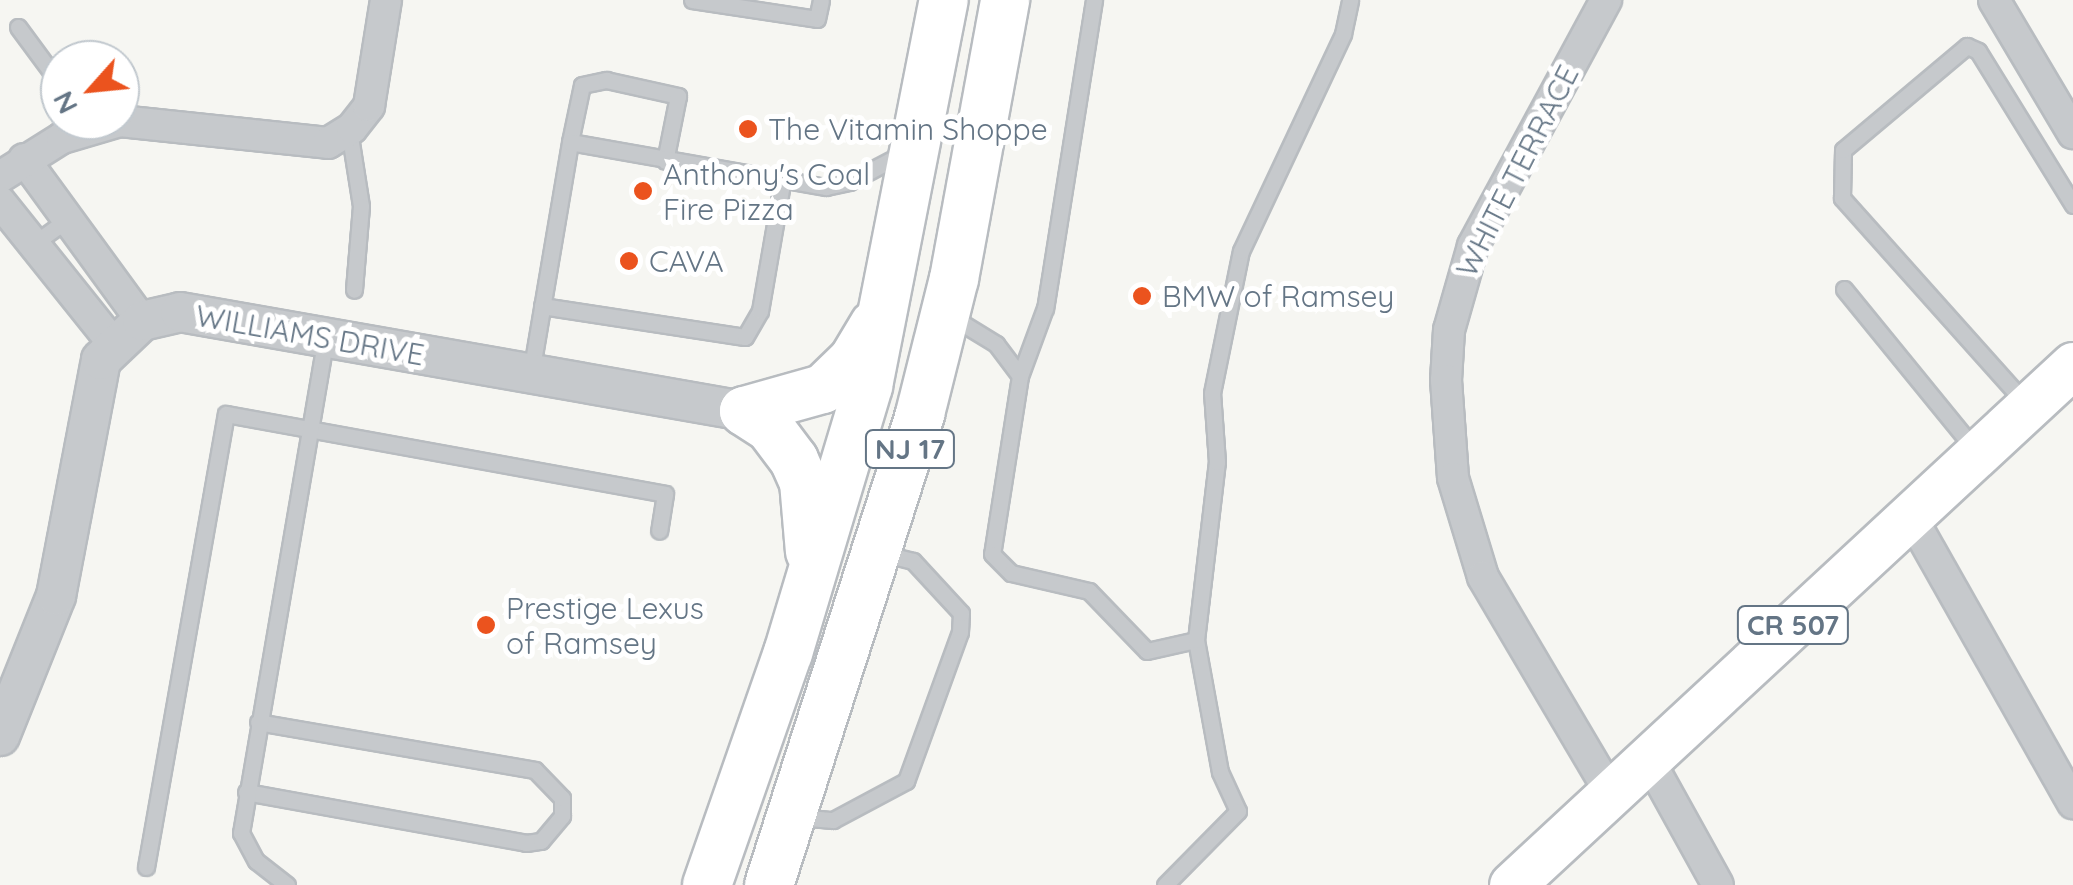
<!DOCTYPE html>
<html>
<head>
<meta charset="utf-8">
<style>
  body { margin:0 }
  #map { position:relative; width:2073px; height:885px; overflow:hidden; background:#f6f6f2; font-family:Quicksand,sans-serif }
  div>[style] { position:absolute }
  .roads { filter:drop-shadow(2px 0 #b8bcc0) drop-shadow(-2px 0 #b8bcc0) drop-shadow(0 2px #b8bcc0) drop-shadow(0 -2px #b8bcc0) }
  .service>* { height:15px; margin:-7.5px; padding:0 7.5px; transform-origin:7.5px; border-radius:7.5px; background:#c6c9cc }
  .minor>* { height:30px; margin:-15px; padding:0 15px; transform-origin:15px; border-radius:15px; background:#c6c9cc }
  .tertiary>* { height:38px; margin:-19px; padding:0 19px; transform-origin:19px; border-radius:19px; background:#c6c9cc }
  .primary>* { height:45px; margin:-22.5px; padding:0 22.5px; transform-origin:22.5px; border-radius:22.5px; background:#fff }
  .trunk>* { height:48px; margin:-24px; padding:0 24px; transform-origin:24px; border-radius:24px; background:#fff }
  .dots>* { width:28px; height:28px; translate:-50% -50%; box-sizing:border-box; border:5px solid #fff; border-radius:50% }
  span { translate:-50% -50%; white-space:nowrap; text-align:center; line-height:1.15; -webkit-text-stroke:10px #fff; paint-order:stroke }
  .shield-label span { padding:2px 8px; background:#fff; border:2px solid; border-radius:8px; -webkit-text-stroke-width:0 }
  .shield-label { font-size:28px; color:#647585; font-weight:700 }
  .poi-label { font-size:30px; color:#647585 }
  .left { translate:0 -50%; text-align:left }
  .street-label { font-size:30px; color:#647585 }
  .north { position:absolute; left:40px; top:40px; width:100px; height:100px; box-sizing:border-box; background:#fff; border:2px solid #c1c8ce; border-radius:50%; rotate:243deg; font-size:28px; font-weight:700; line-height:40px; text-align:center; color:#647585 }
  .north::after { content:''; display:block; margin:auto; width:35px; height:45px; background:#eb531e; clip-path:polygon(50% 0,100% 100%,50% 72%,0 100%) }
</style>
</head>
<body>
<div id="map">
  <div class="roads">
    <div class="service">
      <i style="left:692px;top:0;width:126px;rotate:8.6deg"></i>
      <i style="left:817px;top:19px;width:19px;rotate:-78deg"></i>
      <i style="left:1094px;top:0;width:312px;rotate:99deg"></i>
      <i style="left:1045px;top:308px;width:72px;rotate:110.2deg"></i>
      <i style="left:1020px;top:376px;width:180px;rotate:98.9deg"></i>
      <i style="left:992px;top:554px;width:27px;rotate:45deg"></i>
      <i style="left:1011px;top:573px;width:80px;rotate:13deg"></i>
      <i style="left:1089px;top:591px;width:83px;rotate:46deg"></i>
      <i style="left:1147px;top:651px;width:50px;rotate:-12.7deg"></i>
      <i style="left:1196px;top:640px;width:134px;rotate:79.7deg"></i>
      <i style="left:1220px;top:772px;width:43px;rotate:65.2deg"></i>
      <i style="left:1238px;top:811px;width:104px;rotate:134.6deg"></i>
      <i style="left:18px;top:27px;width:71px;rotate:53.6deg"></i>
      <i style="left:349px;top:130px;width:77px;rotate:81deg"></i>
      <i style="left:361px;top:206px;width:84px;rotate:94.8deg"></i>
      <i style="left:570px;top:142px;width:58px;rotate:-78.1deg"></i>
      <i style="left:582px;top:85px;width:25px;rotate:-12deg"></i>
      <i style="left:606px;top:80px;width:74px;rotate:12.5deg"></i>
      <i style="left:678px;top:96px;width:66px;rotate:101.3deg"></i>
      <i style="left:32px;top:245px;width:44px;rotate:-35.8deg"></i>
      <i style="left:1844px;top:289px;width:209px;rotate:50.8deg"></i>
      <i style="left:542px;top:306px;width:205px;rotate:8.7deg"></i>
      <i style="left:745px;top:337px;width:30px;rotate:-60deg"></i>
      <i style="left:760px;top:311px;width:130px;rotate:-80.2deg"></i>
      <i style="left:952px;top:317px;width:52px;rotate:31.5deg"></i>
      <i style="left:996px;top:344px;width:40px;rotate:53deg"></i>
      <i style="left:531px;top:373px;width:234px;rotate:-80.4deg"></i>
      <i style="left:570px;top:142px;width:260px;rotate:10deg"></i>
      <i style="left:826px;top:187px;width:24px;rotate:-12deg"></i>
      <i style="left:849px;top:182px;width:64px;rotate:-27.8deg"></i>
      <i style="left:2027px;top:405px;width:278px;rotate:-131.8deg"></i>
      <i style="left:1842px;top:198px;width:48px;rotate:-88.8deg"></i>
      <i style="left:1843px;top:150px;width:162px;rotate:-40deg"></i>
      <i style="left:1967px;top:46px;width:12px;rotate:24deg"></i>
      <i style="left:1978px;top:51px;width:181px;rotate:58.3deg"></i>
      <i style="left:1196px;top:640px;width:179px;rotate:-83.3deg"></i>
      <i style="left:1217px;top:462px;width:69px;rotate:-94.1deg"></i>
      <i style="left:1212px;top:393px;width:145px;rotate:-78.5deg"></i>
      <i style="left:1241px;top:251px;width:240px;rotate:-64.8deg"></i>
      <i style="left:1343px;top:34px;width:35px;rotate:-78deg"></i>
      <i style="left:246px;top:792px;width:285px;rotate:10.3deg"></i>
      <i style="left:526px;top:843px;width:15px;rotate:-8deg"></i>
      <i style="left:541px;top:841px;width:33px;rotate:-50deg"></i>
      <i style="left:562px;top:816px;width:18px;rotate:-90deg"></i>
      <i style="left:562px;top:798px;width:39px;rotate:-134deg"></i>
      <i style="left:535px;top:770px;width:281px;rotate:-170.2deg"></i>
      <i style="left:797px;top:817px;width:36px;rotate:5deg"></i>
      <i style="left:833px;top:820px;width:83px;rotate:-28.1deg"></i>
      <i style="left:906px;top:781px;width:158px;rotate:-70.1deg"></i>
      <i style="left:960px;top:632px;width:19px;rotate:-87deg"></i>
      <i style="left:961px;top:613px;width:71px;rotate:-132.7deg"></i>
      <i style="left:913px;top:561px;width:34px;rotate:-166deg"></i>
      <i style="left:146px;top:867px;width:460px;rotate:-80deg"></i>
      <i style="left:226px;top:414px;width:446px;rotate:10.3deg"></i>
      <i style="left:665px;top:494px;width:37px;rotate:99deg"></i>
      <i style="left:287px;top:885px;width:39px;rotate:-142deg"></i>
      <i style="left:256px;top:861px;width:32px;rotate:-118deg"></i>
      <i style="left:241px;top:833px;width:503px;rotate:-80.28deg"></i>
    </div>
    <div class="minor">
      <i style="left:1606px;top:0;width:280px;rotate:118.4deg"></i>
      <i style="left:1473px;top:246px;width:87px;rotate:105.9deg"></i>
      <i style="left:1449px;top:330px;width:50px;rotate:93.4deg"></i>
      <i style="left:1446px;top:380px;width:98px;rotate:85.9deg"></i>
      <i style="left:1453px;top:478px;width:103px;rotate:73.1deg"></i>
      <i style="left:1483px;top:577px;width:247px;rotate:59.4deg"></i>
      <i style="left:1994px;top:0;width:155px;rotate:59.3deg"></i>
      <i style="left:24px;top:159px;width:200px;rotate:53.9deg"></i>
      <i style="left:0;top:177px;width:73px;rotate:-32.2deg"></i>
      <i style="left:62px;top:138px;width:60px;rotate:-16.3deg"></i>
      <i style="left:120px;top:121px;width:209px;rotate:6deg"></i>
      <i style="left:328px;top:143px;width:28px;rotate:-32deg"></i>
      <i style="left:352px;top:128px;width:28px;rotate:-52deg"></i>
      <i style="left:369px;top:106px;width:107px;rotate:-80.9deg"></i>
      <i style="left:0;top:202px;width:181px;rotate:51.3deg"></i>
      <i style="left:1911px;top:517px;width:329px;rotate:60.5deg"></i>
      <i style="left:1647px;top:757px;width:146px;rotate:61deg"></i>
    </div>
    <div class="tertiary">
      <i style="left:0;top:736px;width:151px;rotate:-68.2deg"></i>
      <i style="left:56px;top:596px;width:240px;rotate:-79.2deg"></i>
      <i style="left:101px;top:360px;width:57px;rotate:-43.6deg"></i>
      <i style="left:142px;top:321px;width:39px;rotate:-13deg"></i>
      <i style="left:180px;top:312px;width:573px;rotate:9.96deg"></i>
    </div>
    <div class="primary">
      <i style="left:1512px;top:885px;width:765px;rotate:-42.83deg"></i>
    </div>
    <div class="trunk">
      <i style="left:744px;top:411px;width:31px;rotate:33deg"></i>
      <i style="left:770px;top:428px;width:40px;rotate:53deg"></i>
      <i style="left:794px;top:460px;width:24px;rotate:66deg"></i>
      <i style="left:804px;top:482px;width:70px;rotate:85.1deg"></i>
      <i style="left:744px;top:411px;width:82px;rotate:-15.6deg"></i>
      <i style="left:823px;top:389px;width:42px;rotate:-44deg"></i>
      <i style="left:853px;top:360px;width:41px;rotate:-59deg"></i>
      <i style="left:707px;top:885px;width:246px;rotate:-70.8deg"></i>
      <i style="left:788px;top:653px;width:279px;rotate:-73.3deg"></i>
      <i style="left:868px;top:386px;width:393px;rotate:-78.9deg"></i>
      <i style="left:769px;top:885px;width:495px;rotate:-72.2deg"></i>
      <i style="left:920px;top:414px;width:139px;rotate:-75.9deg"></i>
      <i style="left:954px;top:279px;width:284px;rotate:-79.6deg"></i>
    </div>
  </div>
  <div class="dots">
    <i style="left:748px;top:129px;background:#eb531e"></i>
    <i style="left:643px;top:191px;background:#eb531e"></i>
    <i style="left:629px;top:261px;background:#eb531e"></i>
    <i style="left:1142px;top:296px;background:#eb531e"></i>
    <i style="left:486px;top:625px;background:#eb531e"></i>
  </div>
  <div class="shield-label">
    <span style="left:910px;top:449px">NJ 17</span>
    <span style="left:1793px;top:625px">CR 507</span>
  </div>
  <div class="poi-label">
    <span class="left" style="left:768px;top:129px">The Vitamin Shoppe</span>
    <span class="left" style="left:663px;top:191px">Anthony's Coal<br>Fire Pizza</span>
    <span class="left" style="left:649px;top:261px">CAVA</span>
    <span class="left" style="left:1162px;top:296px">BMW of Ramsey</span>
    <span class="left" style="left:506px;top:625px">Prestige Lexus<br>of Ramsey</span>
  </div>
  <div class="street-label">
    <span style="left:1517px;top:171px;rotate:-63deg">WHITE TERRACE</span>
    <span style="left:310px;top:335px;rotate:10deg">WILLIAMS DRIVE</span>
  </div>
  <div class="north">N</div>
</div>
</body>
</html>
